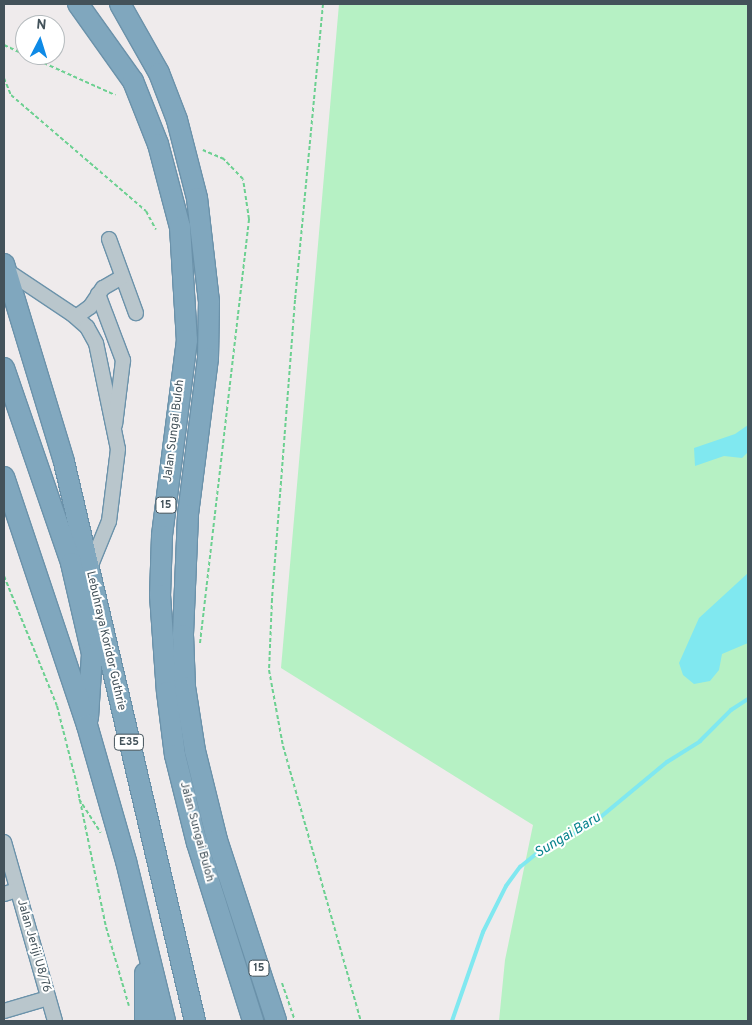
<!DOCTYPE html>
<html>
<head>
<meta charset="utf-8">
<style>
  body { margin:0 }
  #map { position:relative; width:752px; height:1025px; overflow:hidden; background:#efebec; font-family:Overpass,sans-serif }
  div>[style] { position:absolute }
  .green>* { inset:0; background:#b6f1c4 }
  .water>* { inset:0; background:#80e8f0 }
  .stream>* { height:4px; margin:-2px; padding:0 2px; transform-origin:2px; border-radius:2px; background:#80e8f0 }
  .path>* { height:2px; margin-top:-1px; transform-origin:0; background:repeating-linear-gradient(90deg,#6cd091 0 4px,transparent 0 6.5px) }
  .roads { filter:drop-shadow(1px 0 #6b92aa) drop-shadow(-1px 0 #6b92aa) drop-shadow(0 1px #6b92aa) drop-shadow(0 -1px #6b92aa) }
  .minor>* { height:14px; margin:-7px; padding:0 7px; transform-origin:7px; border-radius:7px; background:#b9c6cc }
  .highway>* { height:20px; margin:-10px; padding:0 10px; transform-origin:10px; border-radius:10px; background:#80a7be }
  span { translate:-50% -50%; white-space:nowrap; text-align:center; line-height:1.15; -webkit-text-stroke:4px #fff; paint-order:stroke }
  .shield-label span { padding:1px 4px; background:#fff; border:1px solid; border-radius:4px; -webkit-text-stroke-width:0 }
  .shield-label { font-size:11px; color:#43525a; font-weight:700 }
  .street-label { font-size:12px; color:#43525a }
  .water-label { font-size:14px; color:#07838d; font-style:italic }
  .frame { position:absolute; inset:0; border:5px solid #43525a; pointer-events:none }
  .north { position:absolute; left:15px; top:15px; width:50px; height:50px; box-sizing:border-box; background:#fff; border:1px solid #b4babd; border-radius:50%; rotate:5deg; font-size:14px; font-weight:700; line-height:20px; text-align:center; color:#43525a }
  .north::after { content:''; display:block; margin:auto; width:18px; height:22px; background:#0e8ae6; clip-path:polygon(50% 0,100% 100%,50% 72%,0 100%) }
</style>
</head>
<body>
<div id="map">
  <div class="green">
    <i style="clip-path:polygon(339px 4px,748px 4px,748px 1021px,499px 1021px,505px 960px,533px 825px,281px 668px)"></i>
  </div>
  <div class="water">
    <i style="clip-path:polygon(748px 425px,748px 452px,742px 458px,724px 456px,695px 466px,694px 448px,735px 434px)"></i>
    <i style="clip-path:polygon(748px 573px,748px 643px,722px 654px,719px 670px,710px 681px,694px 684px,683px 675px,679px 663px,699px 618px)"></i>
  </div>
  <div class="stream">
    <i style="left:452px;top:1021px;width:94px;rotate:-70.8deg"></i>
    <i style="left:483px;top:932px;width:51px;rotate:-63.4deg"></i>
    <i style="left:506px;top:886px;width:24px;rotate:-54deg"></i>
    <i style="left:520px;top:867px;width:27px;rotate:-39deg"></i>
    <i style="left:541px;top:850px;width:56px;rotate:-26.6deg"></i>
    <i style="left:591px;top:825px;width:99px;rotate:-39.7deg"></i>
    <i style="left:667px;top:762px;width:39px;rotate:-32deg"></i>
    <i style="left:700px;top:741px;width:44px;rotate:-45deg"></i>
    <i style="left:731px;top:710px;width:20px;rotate:-33deg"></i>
  </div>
  <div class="path">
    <i style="left:323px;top:4px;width:297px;rotate:95.4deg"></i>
    <i style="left:295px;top:300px;width:300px;rotate:94.4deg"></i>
    <i style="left:272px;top:599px;width:71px;rotate:92.4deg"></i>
    <i style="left:269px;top:670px;width:77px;rotate:79.6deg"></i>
    <i style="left:283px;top:746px;width:286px;rotate:74.2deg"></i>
    <i style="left:4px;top:45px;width:23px;rotate:25deg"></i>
    <i style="left:26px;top:55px;width:98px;rotate:24.2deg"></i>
    <i style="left:4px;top:78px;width:18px;rotate:68deg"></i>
    <i style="left:11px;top:95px;width:178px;rotate:40.7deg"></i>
    <i style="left:146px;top:211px;width:21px;rotate:62deg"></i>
    <i style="left:4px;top:576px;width:140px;rotate:67.8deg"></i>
    <i style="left:57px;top:706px;width:77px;rotate:75.8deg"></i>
    <i style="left:76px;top:781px;width:149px;rotate:78.4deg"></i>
    <i style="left:106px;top:927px;width:82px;rotate:73.8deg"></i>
    <i style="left:200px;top:643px;width:427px;rotate:-83.4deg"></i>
    <i style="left:249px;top:219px;width:40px;rotate:-98.5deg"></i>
    <i style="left:243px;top:179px;width:28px;rotate:-134deg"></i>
    <i style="left:224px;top:159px;width:23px;rotate:-157deg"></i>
    <i style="left:79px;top:799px;width:40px;rotate:57.1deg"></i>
    <i style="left:282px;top:983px;width:40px;rotate:71.1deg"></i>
  </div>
  <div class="roads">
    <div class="minor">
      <i style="left:109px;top:239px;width:79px;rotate:70deg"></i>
      <i style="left:6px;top:270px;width:79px;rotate:33.7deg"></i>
      <i style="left:72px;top:314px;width:20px;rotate:41deg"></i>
      <i style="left:87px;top:327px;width:18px;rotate:61deg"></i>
      <i style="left:96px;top:343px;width:108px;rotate:78.3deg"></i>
      <i style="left:118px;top:449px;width:73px;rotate:97.1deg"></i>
      <i style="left:109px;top:521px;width:53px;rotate:112.2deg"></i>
      <i style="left:98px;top:294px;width:71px;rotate:69.3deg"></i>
      <i style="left:123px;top:360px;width:65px;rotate:97deg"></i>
      <i style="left:76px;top:317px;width:17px;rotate:-36deg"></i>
      <i style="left:90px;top:307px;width:23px;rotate:-56deg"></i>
      <i style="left:103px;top:288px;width:22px;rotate:-30deg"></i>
      <i style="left:4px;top:842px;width:186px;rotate:74.1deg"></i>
      <i style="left:4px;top:894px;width:14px;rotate:-17deg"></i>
      <i style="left:4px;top:1011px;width:46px;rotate:-16.5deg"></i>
    </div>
    <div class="highway">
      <i style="left:78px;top:4px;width:95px;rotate:54.5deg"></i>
      <i style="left:133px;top:81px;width:68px;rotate:68.4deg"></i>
      <i style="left:158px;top:144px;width:86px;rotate:75.2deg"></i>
      <i style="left:180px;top:227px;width:113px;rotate:86.5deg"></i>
      <i style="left:187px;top:340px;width:198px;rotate:97.3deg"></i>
      <i style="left:162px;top:536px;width:59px;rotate:91.9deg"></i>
      <i style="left:160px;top:595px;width:97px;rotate:85.9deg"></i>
      <i style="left:167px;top:692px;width:64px;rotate:82.8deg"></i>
      <i style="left:175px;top:755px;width:91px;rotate:76deg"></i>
      <i style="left:197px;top:843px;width:187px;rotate:72.5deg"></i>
      <i style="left:120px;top:4px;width:79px;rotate:60.5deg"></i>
      <i style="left:159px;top:73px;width:50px;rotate:69deg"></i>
      <i style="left:177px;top:120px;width:81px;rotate:75.6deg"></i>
      <i style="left:197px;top:198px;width:104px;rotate:83.4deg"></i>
      <i style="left:209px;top:301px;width:57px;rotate:91deg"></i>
      <i style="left:208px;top:358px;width:158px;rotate:97.3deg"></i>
      <i style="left:188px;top:515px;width:120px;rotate:92.4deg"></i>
      <i style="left:183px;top:635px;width:52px;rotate:87.8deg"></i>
      <i style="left:185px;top:687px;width:65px;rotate:81.1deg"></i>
      <i style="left:195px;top:751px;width:92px;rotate:76.1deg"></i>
      <i style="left:217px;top:840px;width:190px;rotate:71.9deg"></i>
      <i style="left:4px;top:264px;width:207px;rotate:73.1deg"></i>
      <i style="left:64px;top:462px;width:574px;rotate:76.81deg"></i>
      <i style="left:4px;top:368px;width:206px;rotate:71deg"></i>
      <i style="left:71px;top:563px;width:93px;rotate:77deg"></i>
      <i style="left:92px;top:654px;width:64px;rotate:93.6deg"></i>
      <i style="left:4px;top:477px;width:262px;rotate:71.5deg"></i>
      <i style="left:87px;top:725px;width:141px;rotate:74deg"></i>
      <i style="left:126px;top:861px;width:165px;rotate:76.3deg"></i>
      <i style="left:145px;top:973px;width:48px;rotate:90deg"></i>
    </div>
  </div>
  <div class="shield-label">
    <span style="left:166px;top:505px">15</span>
    <span style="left:129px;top:742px">E35</span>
    <span style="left:259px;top:968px">15</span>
  </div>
  <div class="street-label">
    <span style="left:175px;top:431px;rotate:-83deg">Jalan Sungai Buloh</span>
    <span style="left:105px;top:641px;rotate:77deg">Lebuhraya Koridor Guthrie</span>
    <span style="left:196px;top:832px;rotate:75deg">Jalan Sungai Buloh</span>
    <span style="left:33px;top:946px;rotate:74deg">Jalan Jeriji U8/76</span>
  </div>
  <div class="water-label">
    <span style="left:568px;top:836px;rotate:-31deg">Sungai Baru</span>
  </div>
  <div class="frame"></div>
  <div class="north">N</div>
</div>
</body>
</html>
